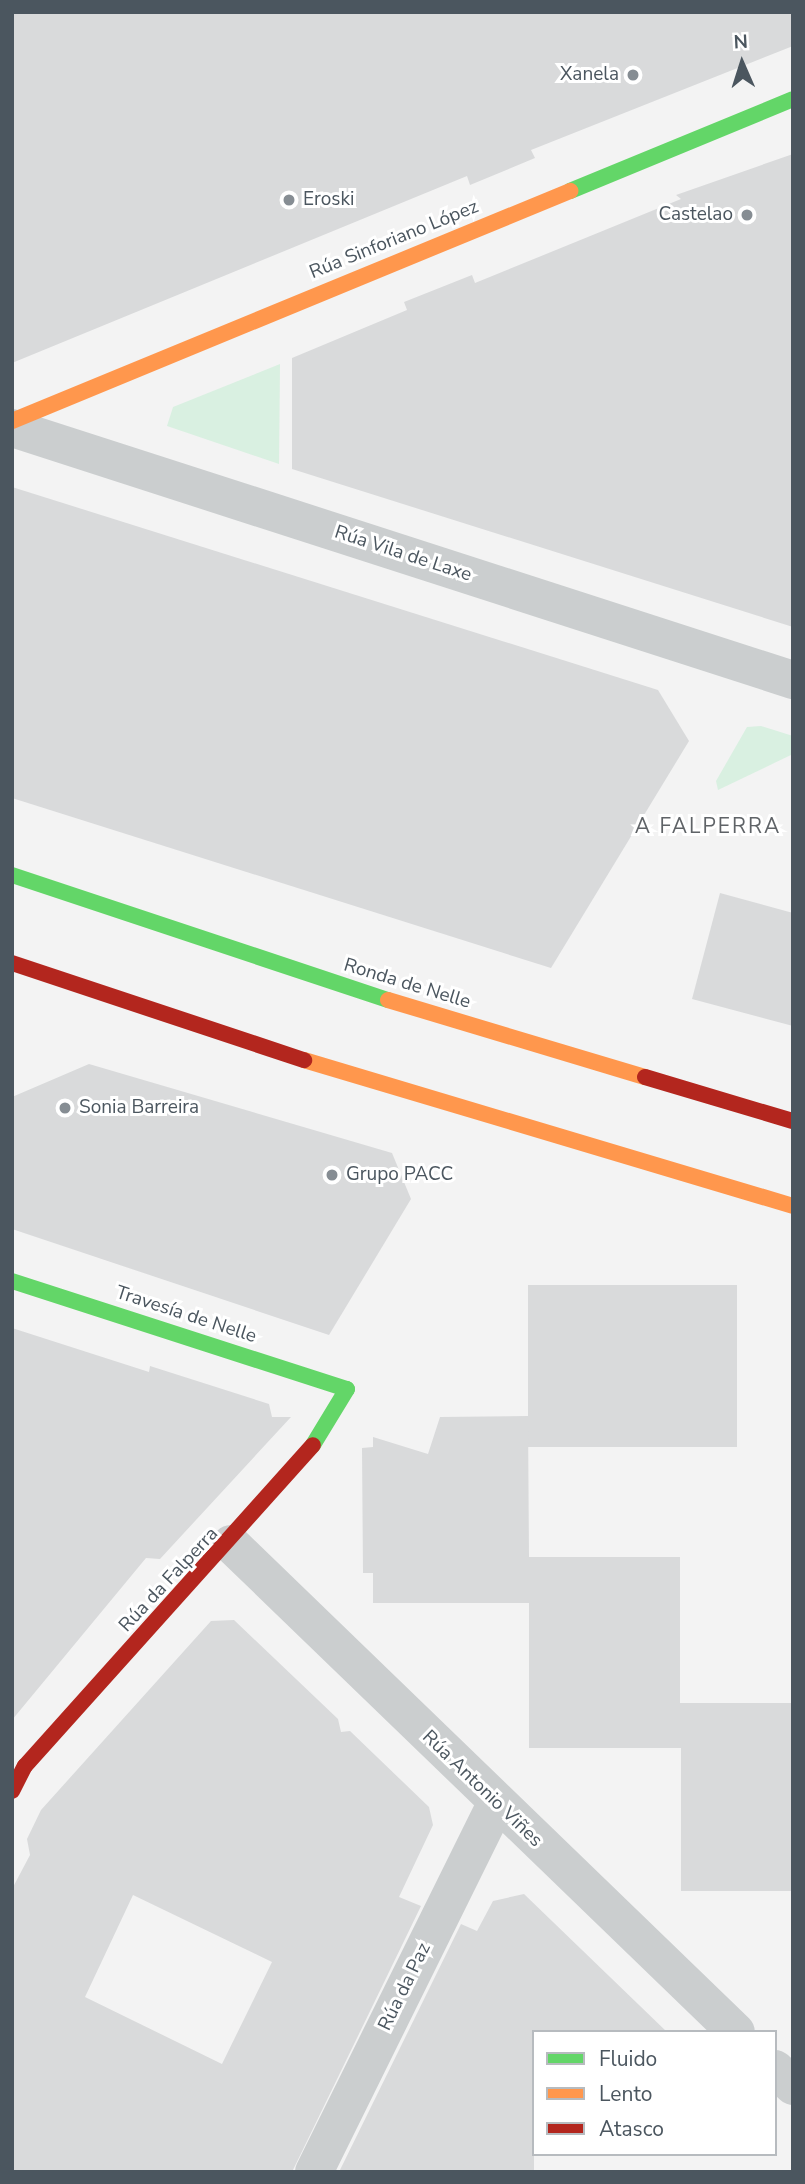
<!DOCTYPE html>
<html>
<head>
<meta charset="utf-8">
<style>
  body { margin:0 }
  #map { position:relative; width:805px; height:2184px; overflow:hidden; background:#f3f3f3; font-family:"Nunito Sans",sans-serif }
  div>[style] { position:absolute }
  .green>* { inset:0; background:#d9f0e1 }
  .building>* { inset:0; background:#d9dadb; transform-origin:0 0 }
  .street>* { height:38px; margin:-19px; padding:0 19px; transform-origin:19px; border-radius:19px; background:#cbcecf }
  .fast>* { height:16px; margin:-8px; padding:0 8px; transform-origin:8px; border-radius:8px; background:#63d668 }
  .slow>* { height:16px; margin:-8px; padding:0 8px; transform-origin:8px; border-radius:8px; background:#ff974d }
  .jam>* { height:16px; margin:-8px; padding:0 8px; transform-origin:8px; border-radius:8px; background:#b3261e }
  .dots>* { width:19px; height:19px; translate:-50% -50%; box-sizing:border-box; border:4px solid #fff; border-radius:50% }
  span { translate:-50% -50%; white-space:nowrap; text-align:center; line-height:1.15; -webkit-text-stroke:6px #fff; paint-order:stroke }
  .poi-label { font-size:19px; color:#4b565f }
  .right { translate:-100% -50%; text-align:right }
  .left { translate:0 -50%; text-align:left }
  .street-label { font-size:19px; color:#4b565f }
  .neighbourhood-label { font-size:21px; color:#5f6367; letter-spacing:2px }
  .frame { position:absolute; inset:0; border:14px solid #4b565f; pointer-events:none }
  .legend { position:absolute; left:532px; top:2030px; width:245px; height:126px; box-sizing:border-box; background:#fff; border:2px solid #b7bbbf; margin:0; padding:9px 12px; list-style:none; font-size:21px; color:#4b565f }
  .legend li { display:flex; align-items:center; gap:14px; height:35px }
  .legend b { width:35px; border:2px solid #b7bbbf }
  .north { position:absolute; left:707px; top:28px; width:70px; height:70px; -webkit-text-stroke:5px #fff; paint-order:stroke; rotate:357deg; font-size:19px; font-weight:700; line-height:28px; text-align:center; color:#4b565f }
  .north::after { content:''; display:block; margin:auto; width:24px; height:32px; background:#4b565f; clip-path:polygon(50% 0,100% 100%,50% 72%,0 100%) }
</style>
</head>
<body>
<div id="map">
  <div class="green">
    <i style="clip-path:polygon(280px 364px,279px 464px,167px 426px,173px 407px)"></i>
    <i style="clip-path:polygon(761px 726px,793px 736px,793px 754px,718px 790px,716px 781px,747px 727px)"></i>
  </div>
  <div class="building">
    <i style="clip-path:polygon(12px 12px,793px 12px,793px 46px,531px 150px,535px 158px,470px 185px,467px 176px,12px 363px)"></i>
    <i style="clip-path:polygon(793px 154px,793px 627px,292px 469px,292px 358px,407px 310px,404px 302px,472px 275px,475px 283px,681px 199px,676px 195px)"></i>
    <i style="clip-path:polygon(12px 487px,658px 690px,689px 741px,551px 968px,12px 798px)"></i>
    <i style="clip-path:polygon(720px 893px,793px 913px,793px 1026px,692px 999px)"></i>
    <i style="clip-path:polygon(89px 1064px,392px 1153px,411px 1199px,329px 1335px,12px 1229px,12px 1097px)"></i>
    <i style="left:737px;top:1285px;width:162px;height:209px;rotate:90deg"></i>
    <i style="clip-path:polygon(12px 1328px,149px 1372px,150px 1366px,269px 1404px,272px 1417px,291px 1417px,160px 1559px,146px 1558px,12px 1720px)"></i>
    <i style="clip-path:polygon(528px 1416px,529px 1557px,680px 1557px,680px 1703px,793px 1703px,793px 1891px,681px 1891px,681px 1748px,529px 1748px,529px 1603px,373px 1603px,373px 1573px,363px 1573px,362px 1448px,373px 1447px,373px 1437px,428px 1454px,440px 1417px)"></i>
    <i style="clip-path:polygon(evenodd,234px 1620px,338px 1719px,341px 1732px,350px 1731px,429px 1807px,433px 1825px,399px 1897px,421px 1906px,292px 2172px,12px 2172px,12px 1889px,30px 1855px,27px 1839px,41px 1810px,211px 1621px,234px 1620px,133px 1895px,272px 1962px,222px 2064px,85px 1997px,133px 1895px)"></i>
    <i style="clip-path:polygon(524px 1894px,667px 2032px,534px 2032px,534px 2172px,339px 2172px,461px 1924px,477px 1931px,493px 1901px)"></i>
  </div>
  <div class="street">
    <i style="left:12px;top:428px;width:821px;rotate:17.88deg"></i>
    <i style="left:231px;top:1544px;width:702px;rotate:44.02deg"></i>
    <i style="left:775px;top:2069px;width:25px;rotate:43deg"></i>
    <i style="left:314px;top:2172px;width:411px;rotate:-63.7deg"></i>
  </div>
  <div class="fast">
    <i style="left:570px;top:191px;width:241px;rotate:-22.4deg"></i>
    <i style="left:12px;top:875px;width:396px;rotate:18.4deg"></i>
    <i style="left:12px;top:1281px;width:352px;rotate:17.9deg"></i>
    <i style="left:347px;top:1389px;width:66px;rotate:121.3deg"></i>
  </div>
  <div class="slow">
    <i style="left:12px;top:421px;width:604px;rotate:-22.4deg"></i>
    <i style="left:388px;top:1000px;width:268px;rotate:16.7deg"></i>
    <i style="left:304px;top:1060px;width:510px;rotate:16.62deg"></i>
  </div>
  <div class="jam">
    <i style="left:12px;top:963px;width:308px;rotate:18.4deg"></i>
    <i style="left:645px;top:1077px;width:154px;rotate:16.6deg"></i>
    <i style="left:12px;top:1791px;width:28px;rotate:-63deg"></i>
    <i style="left:25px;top:1766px;width:431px;rotate:-48.1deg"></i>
  </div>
  <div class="dots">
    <i style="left:633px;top:75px;background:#868d93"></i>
    <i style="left:289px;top:200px;background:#868d93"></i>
    <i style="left:747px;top:215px;background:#868d93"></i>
    <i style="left:65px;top:1108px;background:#868d93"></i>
    <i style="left:332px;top:1175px;background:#868d93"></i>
  </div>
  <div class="poi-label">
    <span class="right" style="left:619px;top:75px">Xanela</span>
    <span class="left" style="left:303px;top:200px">Eroski</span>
    <span class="right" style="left:733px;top:215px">Castelao</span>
    <span class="left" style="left:79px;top:1108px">Sonia Barreira</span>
    <span class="left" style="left:346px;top:1175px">Grupo PACC</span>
  </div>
  <div class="street-label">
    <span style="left:394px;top:240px;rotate:-22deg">Rúa Sinforiano López</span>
    <span style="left:403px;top:554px;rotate:18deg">Rúa Vila de Laxe</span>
    <span style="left:407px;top:984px;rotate:17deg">Ronda de Nelle</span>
    <span style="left:186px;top:1315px;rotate:18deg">Travesía de Nelle</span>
    <span style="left:169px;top:1580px;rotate:-47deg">Rúa da Falperra</span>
    <span style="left:482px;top:1789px;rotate:44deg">Rúa Antonio Viñes</span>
    <span style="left:405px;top:1987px;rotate:-64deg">Rúa da Paz</span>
  </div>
  <div class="neighbourhood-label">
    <span style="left:708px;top:826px">A FALPERRA</span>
  </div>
  <div class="frame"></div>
  <ul class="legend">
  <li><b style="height:9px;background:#63d668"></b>Fluido</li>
  <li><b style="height:9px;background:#ff974d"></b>Lento</li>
  <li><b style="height:9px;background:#b3261e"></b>Atasco</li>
  </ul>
  <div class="north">N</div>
</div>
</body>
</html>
